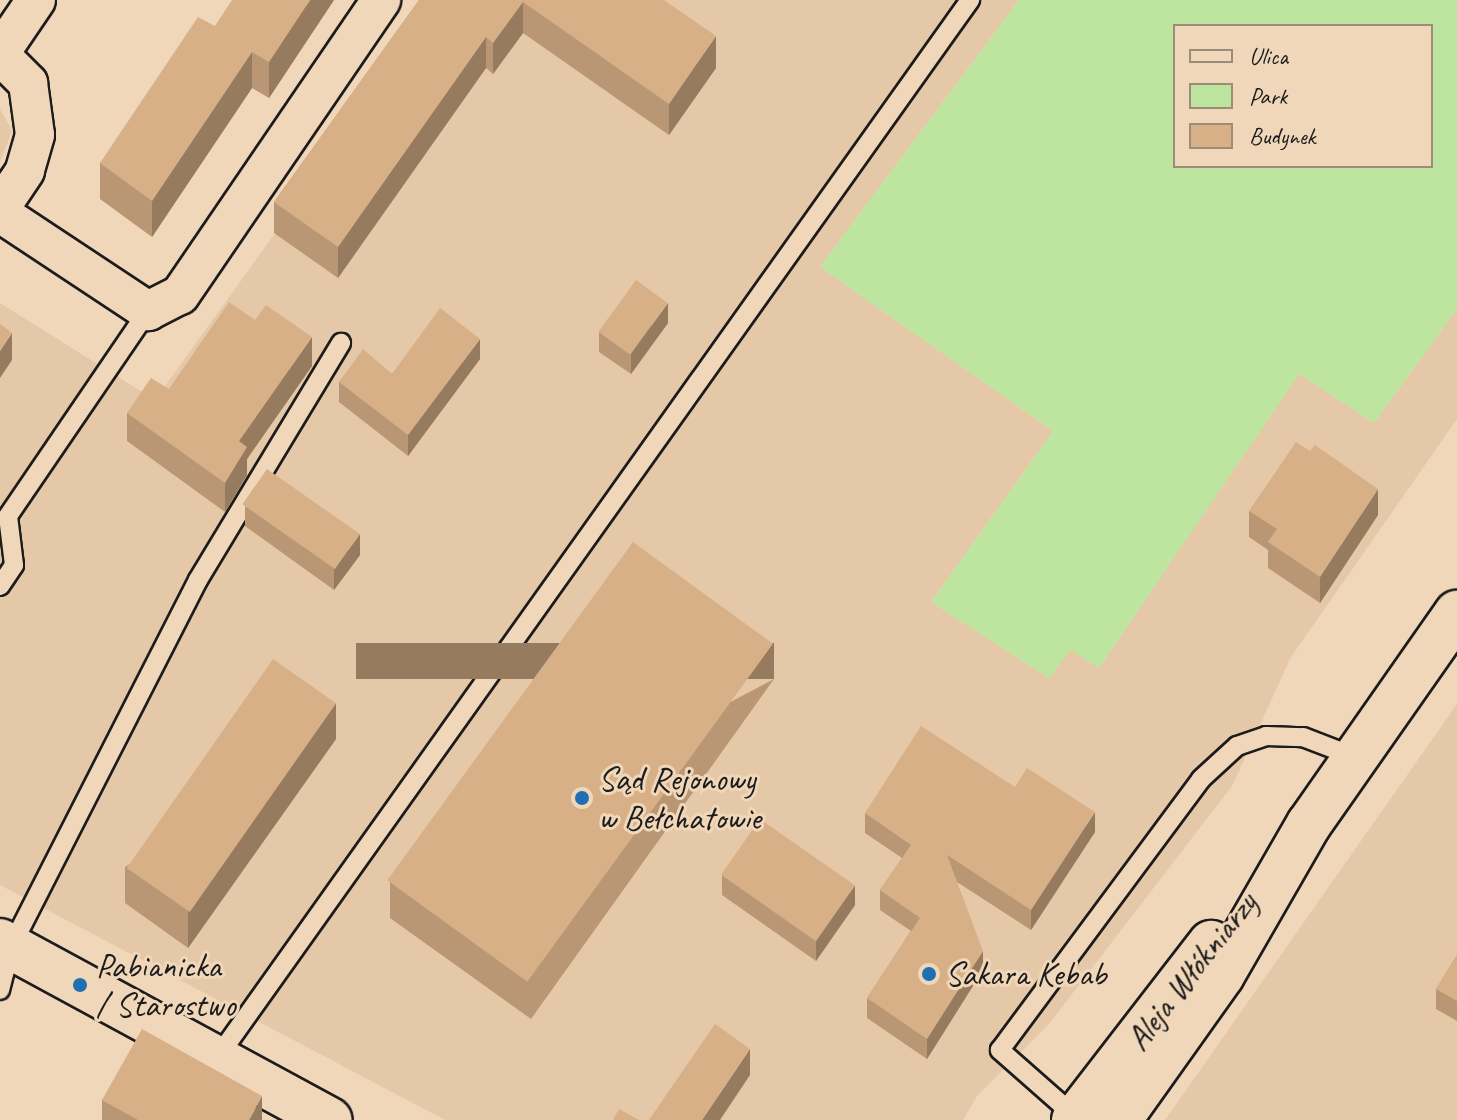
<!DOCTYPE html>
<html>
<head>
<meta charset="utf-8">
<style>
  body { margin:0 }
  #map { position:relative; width:1457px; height:1120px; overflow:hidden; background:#f1d7b9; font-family:Caveat,sans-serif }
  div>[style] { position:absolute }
  .built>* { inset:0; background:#e5c8a7 }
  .green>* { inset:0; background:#bde5a0 }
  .roads { filter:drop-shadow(2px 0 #1c1c1c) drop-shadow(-2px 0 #1c1c1c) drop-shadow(0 2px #1c1c1c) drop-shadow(0 -2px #1c1c1c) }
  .service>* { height:18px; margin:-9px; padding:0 9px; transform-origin:9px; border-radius:9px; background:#f1d7b9 }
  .minor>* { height:38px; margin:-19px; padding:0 19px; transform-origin:19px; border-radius:19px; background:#f1d7b9 }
  .tertiary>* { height:44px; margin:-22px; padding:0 22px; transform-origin:22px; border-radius:22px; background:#f1d7b9 }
  .secondary>* { height:44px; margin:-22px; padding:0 22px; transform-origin:22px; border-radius:22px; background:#f1d7b9 }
  .wall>* { inset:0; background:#b99775 }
  .shaded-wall>* { inset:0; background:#967b5f; transform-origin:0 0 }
  .building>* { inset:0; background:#d7b088; transform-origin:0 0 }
  .dots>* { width:22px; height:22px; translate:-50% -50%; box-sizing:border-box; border:4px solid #f1d7b9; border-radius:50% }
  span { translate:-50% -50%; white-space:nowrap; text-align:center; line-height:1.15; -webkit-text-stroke:6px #f1d7b9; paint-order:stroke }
  .poi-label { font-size:34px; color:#1c1c1c }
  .left { translate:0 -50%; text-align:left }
  .street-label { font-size:34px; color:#1c1c1c }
  .legend { position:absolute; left:1173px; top:24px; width:260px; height:144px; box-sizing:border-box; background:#f1d7b9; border:2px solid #9c8c7a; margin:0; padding:10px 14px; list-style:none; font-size:24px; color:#1c1c1c }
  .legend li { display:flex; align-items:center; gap:16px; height:40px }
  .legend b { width:40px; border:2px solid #9c8c7a }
</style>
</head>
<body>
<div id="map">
  <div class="built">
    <i style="clip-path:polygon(443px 0,1019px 0,820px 267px,1053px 431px,931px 602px,1049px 678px,1070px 649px,1099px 668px,1299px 373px,1374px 423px,1457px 309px,1457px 419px,1291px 657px,1232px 786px,1049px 1024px,977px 1096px,963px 1120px,445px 1120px,0 885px,0 303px,155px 400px)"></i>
    <i style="clip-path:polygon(0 109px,12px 131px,0 162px)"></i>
    <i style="clip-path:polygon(1457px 704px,1457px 1120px,1165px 1120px)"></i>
  </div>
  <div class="green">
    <i style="clip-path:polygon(evenodd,1019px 0,1457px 0,1457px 309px,1374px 423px,1299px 374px,1099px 668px,1070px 650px,1049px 678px,931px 602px,1053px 431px,820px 267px,1019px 0,1175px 26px,1431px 26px,1431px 166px,1175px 166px,1175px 26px)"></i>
  </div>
  <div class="roads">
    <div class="service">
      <i style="left:0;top:586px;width:25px;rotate:-56deg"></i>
      <i style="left:14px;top:565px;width:49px;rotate:-97deg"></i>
      <i style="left:8px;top:516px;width:248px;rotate:-55.7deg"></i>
      <i style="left:0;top:990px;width:44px;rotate:-75.7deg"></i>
      <i style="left:11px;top:947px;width:412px;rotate:-63deg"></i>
      <i style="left:198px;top:580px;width:277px;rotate:-58.9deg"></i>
      <i style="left:217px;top:1058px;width:1299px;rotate:-54.56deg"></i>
      <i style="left:1077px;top:1118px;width:103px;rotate:-138.6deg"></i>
      <i style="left:1000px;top:1050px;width:337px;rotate:-53.4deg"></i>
      <i style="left:1201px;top:779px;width:49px;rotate:-42.5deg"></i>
      <i style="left:1237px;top:746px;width:31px;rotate:-19deg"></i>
      <i style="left:1266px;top:736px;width:37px;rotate:2deg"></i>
      <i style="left:1303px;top:737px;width:56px;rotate:21deg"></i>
    </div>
    <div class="minor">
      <i style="left:0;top:53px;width:64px;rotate:-55.8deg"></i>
      <i style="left:0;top:55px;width:40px;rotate:45deg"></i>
      <i style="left:28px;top:83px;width:52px;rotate:82.3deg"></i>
      <i style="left:35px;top:135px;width:37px;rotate:106deg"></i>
      <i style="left:25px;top:171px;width:45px;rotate:124deg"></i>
      <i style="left:0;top:213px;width:178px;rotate:33.5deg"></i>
      <i style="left:148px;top:311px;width:36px;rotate:-27deg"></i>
      <i style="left:180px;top:295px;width:357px;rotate:-55.7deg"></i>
    </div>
    <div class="tertiary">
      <i style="left:0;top:941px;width:375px;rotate:28.5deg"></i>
    </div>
    <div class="secondary">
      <i style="left:1074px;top:1120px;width:224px;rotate:-52.3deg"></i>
      <i style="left:1119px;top:1120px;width:178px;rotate:-54.6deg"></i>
      <i style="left:1222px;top:975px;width:174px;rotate:-60.1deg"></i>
      <i style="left:1309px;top:824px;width:258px;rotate:-55deg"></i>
    </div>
  </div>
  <div class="wall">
    <i style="clip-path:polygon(334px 0,269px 98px,252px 88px,152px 237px,100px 199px,100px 163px,215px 26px)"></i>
    <i style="clip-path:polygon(419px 0,664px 0,716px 68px,669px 135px,523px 33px,493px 74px,486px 68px,338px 278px,274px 233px,274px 202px)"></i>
    <i style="clip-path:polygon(668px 323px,631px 374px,599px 352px,599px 332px)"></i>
    <i style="clip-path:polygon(480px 359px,408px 456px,339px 402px,339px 382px)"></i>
    <i style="clip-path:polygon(312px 366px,247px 459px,247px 475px,225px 512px,127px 441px,127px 413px,169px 389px)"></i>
    <i style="clip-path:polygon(245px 506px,360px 555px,334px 590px,245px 526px)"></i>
    <i style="clip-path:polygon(1249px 511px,1378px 515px,1320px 603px,1268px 568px,1268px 550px,1249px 537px)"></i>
    <i style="clip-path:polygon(774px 679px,531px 1019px,390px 918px,390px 882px)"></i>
    <i style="clip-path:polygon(336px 739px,188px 948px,125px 903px,125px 867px)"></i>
    <i style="clip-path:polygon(1015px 787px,1095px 832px,1031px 930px,957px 882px,983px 970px,927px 1059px,867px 1018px,867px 998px,911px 931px,880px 910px,880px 890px,902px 858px,865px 833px,865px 813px)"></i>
    <i style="clip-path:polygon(722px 875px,855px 905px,816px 961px,722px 895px)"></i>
    <i style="clip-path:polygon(1457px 955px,1457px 1021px,1436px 1009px,1436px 989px)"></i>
    <i style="clip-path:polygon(102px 1100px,262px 1120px,102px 1120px)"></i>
  </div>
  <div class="shaded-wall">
    <i style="clip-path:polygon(310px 0,334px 0,269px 98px,269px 62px)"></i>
    <i style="clip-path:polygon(523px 2px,523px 33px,493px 74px,493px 43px)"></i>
    <i style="clip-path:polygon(716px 36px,716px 68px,669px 135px,669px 104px)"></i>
    <i style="clip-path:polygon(486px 37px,486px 68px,338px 278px,338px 247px)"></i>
    <i style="clip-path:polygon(252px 52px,252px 88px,152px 237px,152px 201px)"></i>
    <i style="clip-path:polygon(668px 303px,668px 323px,631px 374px,631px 354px)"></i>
    <i style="clip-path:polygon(12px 333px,12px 360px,0 378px,0 351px)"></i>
    <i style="clip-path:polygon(312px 337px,312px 366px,247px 459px,247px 475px,225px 512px,225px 483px,239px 441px)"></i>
    <i style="clip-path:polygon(480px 339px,480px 359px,408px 456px,408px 435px)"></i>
    <i style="clip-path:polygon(1378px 489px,1378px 515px,1320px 603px,1320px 577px)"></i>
    <i style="clip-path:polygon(360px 534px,360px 555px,334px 590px,334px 570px)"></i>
    <i style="left:774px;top:643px;width:36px;height:418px;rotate:90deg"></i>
    <i style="clip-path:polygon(336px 703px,336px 739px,188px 948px,188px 912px)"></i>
    <i style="clip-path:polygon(1095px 812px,1095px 832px,1031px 930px,1031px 910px)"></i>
    <i style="clip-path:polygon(855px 885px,855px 905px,816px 961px,816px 940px)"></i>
    <i style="clip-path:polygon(983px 951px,983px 970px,927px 1059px,927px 1039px)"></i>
    <i style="clip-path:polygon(750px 1049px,750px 1075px,720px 1120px,702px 1120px)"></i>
    <i style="clip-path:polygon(262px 1096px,262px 1120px,249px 1120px)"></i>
  </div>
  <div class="building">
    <i style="clip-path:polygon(232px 0,310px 0,269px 62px,252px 52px,152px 201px,100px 163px,198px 17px,215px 26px)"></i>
    <i style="clip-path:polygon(419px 0,664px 0,716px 36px,669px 104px,523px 2px,493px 43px,486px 37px,338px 247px,274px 202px)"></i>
    <i style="left:636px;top:280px;width:39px;height:64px;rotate:36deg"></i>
    <i style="clip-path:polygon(229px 302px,255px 320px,266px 305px,312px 337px,239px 441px,247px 447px,225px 483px,127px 413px,151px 378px,169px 389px)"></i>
    <i style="clip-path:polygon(440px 308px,480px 339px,408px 435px,339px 382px,363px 349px,392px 374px)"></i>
    <i style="clip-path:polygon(0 324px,12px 333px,0 351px)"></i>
    <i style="clip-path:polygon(1296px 442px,1310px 451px,1315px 445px,1378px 489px,1320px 577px,1268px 542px,1277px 529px,1249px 511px)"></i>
    <i style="left:267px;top:469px;width:113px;height:43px;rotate:35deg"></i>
    <i style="left:633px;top:542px;width:173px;height:418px;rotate:36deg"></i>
    <i style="left:273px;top:659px;width:77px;height:255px;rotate:35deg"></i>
    <i style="clip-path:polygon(921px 726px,1015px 787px,1027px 768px,1095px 812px,1031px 910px,947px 855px,983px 951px,927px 1039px,867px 998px,920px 918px,880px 890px,911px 845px,865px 813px)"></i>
    <i style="left:760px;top:819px;width:116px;height:68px;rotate:35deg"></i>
    <i style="clip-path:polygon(1457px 955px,1457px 1001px,1436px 989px)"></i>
    <i style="clip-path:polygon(715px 1024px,750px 1049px,702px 1120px,649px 1120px)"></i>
    <i style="clip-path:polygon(142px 1029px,262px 1096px,249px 1120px,138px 1120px,102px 1100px)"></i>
    <i style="clip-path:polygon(619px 1109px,639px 1120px,613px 1120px)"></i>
  </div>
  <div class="dots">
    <i style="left:582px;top:798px;background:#1f6fb2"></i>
    <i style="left:929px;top:974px;background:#1f6fb2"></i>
    <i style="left:80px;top:985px;background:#1f6fb2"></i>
  </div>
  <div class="poi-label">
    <span class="left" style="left:598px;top:798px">Sąd Rejonowy<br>w Bełchatowie</span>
    <span class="left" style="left:96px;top:985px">Pabianicka<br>/ Starostwo</span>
    <span class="left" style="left:945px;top:974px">Sakara Kebab</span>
  </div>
  <div class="street-label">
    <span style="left:1191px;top:971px;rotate:-52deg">Aleja Włókniarzy</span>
  </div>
  <ul class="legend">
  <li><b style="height:10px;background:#f1d7b9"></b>Ulica</li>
  <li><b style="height:22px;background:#bde5a0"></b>Park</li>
  <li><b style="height:22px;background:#d7b088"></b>Budynek</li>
  </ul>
</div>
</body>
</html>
